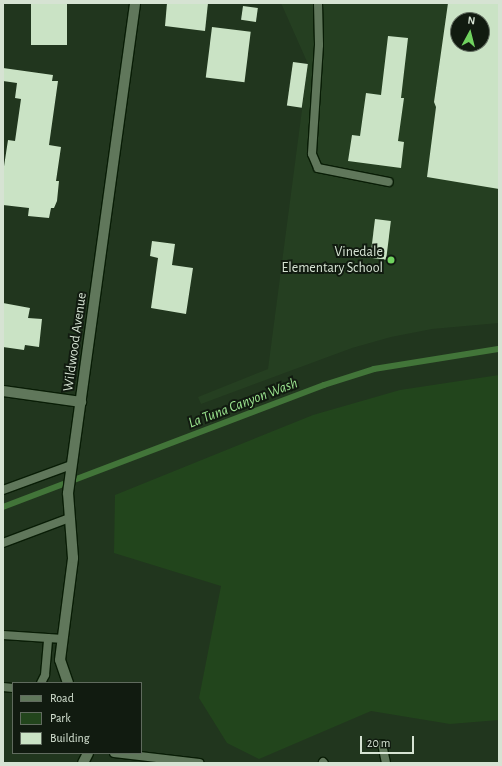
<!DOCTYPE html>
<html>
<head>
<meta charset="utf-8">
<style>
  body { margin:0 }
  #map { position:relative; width:502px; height:766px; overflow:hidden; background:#21361e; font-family:"Alegreya Sans",sans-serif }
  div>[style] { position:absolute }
  .built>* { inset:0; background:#253f21 }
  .green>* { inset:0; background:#22451c }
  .stream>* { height:5.5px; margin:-2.75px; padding:0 2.75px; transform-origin:2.75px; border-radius:2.75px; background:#427539 }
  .building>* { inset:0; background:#cae3c5; transform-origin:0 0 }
  .roads { filter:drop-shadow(1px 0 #091d06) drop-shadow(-1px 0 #091d06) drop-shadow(0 1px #091d06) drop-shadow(0 -1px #091d06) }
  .service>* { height:8px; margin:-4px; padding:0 4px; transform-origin:4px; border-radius:4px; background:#60775b }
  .minor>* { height:10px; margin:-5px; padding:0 5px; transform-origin:5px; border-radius:5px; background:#60775b }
  .dots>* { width:11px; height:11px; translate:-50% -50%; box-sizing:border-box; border:2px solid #111b10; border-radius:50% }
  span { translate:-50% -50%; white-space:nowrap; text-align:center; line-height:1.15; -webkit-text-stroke:4px #111b10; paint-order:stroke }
  .poi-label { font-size:14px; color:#d6e3d3 }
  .right { translate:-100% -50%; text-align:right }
  .street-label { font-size:14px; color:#d6e3d3 }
  .water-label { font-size:15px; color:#9ae28e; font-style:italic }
  .frame { position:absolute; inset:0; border:4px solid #d6e3d3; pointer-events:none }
  .legend { position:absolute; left:12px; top:682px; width:130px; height:72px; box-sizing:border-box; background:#111b10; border:1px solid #606b5e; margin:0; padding:5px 7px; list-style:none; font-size:12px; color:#d6e3d3 }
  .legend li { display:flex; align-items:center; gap:8px; height:20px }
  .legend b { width:20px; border:1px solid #606b5e }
  .north { position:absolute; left:450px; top:12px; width:40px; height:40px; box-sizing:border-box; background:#111b10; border:1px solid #606b5e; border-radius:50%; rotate:7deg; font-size:11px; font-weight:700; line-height:16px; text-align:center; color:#d6e3d3 }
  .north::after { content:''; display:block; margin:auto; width:14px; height:18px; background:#70d35f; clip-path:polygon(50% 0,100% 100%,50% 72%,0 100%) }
  .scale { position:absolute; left:360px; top:736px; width:54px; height:18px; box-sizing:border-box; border:2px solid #d6e3d3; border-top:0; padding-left:5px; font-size:12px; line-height:14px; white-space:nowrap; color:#d6e3d3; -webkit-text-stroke:3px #111b10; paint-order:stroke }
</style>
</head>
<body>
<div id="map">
  <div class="built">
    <i style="clip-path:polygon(evenodd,281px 3px,499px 3px,499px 323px,432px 329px,391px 337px,352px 348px,201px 404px,198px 397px,268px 369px,308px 64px,281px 3px,458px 20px,482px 20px,482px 44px,458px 44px,458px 20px)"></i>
  </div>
  <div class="green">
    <i style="clip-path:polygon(499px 375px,499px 720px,450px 724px,371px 711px,259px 759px,227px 743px,199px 698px,221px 586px,114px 553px,115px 495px,313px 415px,400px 390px)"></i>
  </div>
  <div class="stream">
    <i style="left:3px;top:507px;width:343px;rotate:-20.8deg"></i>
    <i style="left:324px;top:385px;width:52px;rotate:-17.7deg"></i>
    <i style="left:374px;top:369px;width:127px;rotate:-9.1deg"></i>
  </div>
  <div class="building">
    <i style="left:31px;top:3px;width:36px;height:42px"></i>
    <i style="clip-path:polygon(167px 3px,208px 3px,205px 31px,165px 26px)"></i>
    <i style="clip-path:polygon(evenodd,448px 3px,499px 3px,499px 189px,427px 177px,436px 107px,434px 102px,448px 3px,458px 20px,482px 20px,482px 44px,458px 44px,458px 20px)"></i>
    <i style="left:243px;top:6px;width:15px;height:14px;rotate:8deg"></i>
    <i style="left:212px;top:27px;width:39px;height:51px;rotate:7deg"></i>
    <i style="clip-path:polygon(388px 36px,408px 38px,401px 98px,404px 98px,398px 141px,404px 142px,401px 168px,348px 161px,352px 135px,360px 136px,366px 93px,381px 95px)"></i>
    <i style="left:293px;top:62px;width:15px;height:44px;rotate:8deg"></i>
    <i style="clip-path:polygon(3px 68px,53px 75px,52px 81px,58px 81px,49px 145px,61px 147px,56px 181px,59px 181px,57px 201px,54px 208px,51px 208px,49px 218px,28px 216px,29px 208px,3px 205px,3px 173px,8px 140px,15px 141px,21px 99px,15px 98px,17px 83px,3px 81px)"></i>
    <i style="left:375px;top:219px;width:16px;height:39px;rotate:7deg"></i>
    <i style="clip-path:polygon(152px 241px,175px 244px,172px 265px,193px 268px,186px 314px,151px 308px,158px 258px,150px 256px)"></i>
    <i style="clip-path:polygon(3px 303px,30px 308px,28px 318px,42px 319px,39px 347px,25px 345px,24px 350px,3px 347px)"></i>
  </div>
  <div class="roads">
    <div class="service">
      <i style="left:318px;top:3px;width:42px;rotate:88.6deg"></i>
      <i style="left:319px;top:45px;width:109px;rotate:93.7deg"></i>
      <i style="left:312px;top:154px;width:15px;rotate:67deg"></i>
      <i style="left:318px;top:168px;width:72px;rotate:11.2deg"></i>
      <i style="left:3px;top:490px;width:72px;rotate:-20.2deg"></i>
      <i style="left:3px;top:543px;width:71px;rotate:-20.7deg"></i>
      <i style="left:3px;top:635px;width:60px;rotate:3.8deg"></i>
      <i style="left:41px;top:683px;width:9px;rotate:-63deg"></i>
      <i style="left:45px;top:675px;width:37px;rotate:-85deg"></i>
      <i style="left:3px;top:687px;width:10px;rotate:6deg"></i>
      <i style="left:382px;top:744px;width:19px;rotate:78deg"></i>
      <i style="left:114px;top:753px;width:86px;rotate:6.7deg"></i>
      <i style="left:323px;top:762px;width:1px;rotate:45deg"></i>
    </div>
    <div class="minor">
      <i style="left:3px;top:391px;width:79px;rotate:8deg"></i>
      <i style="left:68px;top:683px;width:24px;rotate:-109deg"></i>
      <i style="left:60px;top:660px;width:103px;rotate:-82.7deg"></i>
      <i style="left:73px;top:558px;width:65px;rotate:-94.4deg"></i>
      <i style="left:68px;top:493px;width:495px;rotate:-82.2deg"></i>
      <i style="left:83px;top:763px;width:11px;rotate:-63deg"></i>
    </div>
  </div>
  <div class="dots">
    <i style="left:391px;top:260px;background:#70d35f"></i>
  </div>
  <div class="poi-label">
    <span class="right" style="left:383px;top:260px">Vinedale<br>Elementary School</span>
  </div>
  <div class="street-label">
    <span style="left:75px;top:342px;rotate:-82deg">Wildwood Avenue</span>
  </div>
  <div class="water-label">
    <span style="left:243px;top:403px;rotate:-21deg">La Tuna Canyon Wash</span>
  </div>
  <div class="frame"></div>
  <ul class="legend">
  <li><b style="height:5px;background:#60775b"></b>Road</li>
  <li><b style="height:11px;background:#22451c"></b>Park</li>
  <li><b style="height:11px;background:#cae3c5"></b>Building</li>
  </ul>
  <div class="north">N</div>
  <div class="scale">20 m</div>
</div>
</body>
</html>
